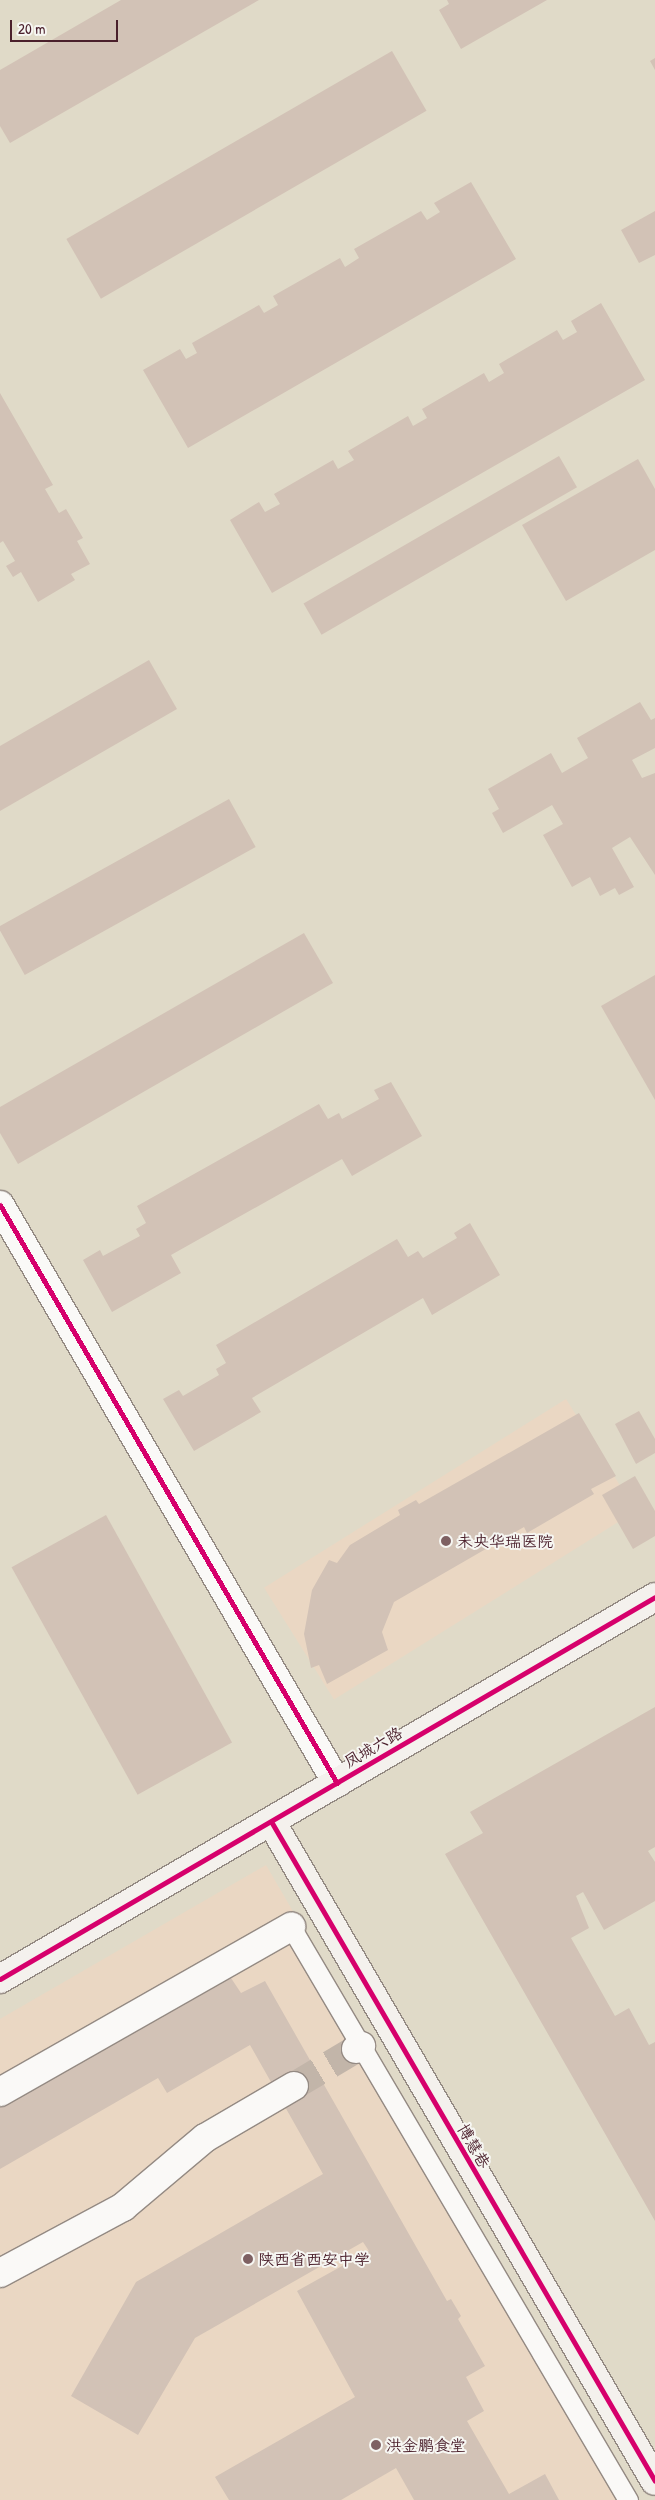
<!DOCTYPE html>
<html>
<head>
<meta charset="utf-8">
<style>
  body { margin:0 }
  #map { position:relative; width:655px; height:2500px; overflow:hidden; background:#e0dac8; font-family:"Patrick Hand","LXGW WenKai TC",sans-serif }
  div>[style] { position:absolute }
  .built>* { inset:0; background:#ead7c3; transform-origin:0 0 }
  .building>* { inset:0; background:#d2c2b6; transform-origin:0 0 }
  .street-tunnel>* { height:28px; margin-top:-14px; transform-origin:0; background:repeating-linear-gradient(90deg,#c2b5a9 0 28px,transparent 0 42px) }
  .roads { filter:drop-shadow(1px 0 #948a83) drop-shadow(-1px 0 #948a83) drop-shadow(0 1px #948a83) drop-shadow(0 -1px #948a83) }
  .lane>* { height:19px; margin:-9.5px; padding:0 9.5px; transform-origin:9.5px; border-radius:9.5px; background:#faf9f7 }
  .street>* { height:28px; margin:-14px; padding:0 14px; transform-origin:14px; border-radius:14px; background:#faf9f7 }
  .secondary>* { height:28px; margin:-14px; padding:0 14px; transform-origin:14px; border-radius:14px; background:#f4f1ed }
  .cycleway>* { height:5px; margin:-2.5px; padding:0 2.5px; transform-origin:2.5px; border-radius:2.5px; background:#d6006c }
  .dots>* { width:14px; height:14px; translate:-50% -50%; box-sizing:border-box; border:2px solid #f6f6f2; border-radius:50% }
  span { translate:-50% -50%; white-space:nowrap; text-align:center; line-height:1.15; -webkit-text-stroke:4px #f6f6f2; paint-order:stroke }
  .poi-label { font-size:16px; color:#4a1f2b }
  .left { translate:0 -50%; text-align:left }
  .street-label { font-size:16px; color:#4a1f2b }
  .scale { position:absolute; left:10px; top:20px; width:108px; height:22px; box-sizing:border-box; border:2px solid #4a1f2b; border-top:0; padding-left:6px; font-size:15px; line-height:18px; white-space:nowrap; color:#4a1f2b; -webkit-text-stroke:4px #f6f6f2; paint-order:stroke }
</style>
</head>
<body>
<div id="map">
  <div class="built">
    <i style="left:566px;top:1399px;width:132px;height:356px;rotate:58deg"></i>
    <i style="clip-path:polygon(266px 1865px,635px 2500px,0 2500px,0 2019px)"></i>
  </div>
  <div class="building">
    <i style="clip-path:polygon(121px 0,259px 0,10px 143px,0 126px,0 70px)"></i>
    <i style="clip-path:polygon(447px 0,547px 0,461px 49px,439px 10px,449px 4px)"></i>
    <i style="left:392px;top:51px;width:69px;height:376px;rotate:60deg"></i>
    <i style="clip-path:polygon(655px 58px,655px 70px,650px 61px)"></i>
    <i style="clip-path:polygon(471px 182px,516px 259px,188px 448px,143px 370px,180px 349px,186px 359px,197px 353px,192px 343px,259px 305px,264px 313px,278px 305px,273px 296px,340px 258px,345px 267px,359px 258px,354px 249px,421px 211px,427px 220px,440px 212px,434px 203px)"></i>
    <i style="clip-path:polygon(655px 211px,655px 255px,639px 263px,621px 230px)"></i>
    <i style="clip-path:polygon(601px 303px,645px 380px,272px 593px,230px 520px,259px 502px,265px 512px,280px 504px,274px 494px,333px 460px,338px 469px,354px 460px,348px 451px,408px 416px,413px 426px,427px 418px,422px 409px,484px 373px,489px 382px,504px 373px,499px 364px,557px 330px,563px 340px,577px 332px,571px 321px)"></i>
    <i style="clip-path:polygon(0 393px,53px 485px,45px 489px,59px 513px,66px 509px,83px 538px,77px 541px,90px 564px,71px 574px,75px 580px,38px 602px,21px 572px,13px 577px,6px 566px,15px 561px,3px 541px,0 543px)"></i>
    <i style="left:559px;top:456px;width:36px;height:295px;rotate:60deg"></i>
    <i style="clip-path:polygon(638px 459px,655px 489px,655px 550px,566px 601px,522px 525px)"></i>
    <i style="clip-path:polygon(149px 660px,177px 709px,0 811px,0 746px)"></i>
    <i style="clip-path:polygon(640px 702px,651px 720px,655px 718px,655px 748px,632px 760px,642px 778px,655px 773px,655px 875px,630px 837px,612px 848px,634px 887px,619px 895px,615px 888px,600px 896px,590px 877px,572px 887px,543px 835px,563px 824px,552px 805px,503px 833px,492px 813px,499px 809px,488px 789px,551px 753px,562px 773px,588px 758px,577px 738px)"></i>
    <i style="left:229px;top:799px;width:55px;height:264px;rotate:61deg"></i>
    <i style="clip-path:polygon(304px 933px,333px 983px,18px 1164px,0 1133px,0 1107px)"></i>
    <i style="clip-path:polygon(655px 975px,655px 1100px,601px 1006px)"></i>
    <i style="clip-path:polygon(391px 1082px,422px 1136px,352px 1176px,342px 1159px,171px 1255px,181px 1273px,112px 1312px,83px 1260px,100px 1250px,103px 1256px,140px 1236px,136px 1229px,146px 1223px,137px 1206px,319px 1104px,328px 1119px,339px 1113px,342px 1119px,379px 1099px,374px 1090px)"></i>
    <i style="clip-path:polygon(470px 1223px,500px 1275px,432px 1315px,423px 1298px,252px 1398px,261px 1412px,194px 1451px,163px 1399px,179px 1390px,183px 1396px,219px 1375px,216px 1369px,226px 1363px,216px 1345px,397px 1239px,408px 1257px,418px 1251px,423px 1258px,457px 1238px,454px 1233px)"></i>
    <i style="clip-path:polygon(639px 1411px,655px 1439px,655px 1453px,636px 1464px,615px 1424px)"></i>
    <i style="clip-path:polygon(579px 1413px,616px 1476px,591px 1489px,594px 1494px,527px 1533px,524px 1527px,394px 1602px,382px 1632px,388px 1650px,327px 1684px,319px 1665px,311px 1668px,304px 1634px,312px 1590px,329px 1560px,337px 1563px,350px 1545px,400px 1515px,398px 1510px,416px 1500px,419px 1504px)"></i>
    <i style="clip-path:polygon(635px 1476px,655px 1511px,655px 1536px,633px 1549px,602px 1495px)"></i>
    <i style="left:106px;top:1515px;width:260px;height:108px;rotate:61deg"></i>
    <i style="clip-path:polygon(655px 1707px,655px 1847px,648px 1851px,655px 1862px,655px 1901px,604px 1930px,583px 1892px,576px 1896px,589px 1928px,571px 1938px,615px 2016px,629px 2008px,649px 2045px,655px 2042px,655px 2221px,445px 1854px,483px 1833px,470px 1812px)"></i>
    <i style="clip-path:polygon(231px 1978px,241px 1993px,265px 1981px,447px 2301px,451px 2299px,461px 2316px,458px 2319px,485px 2366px,466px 2377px,484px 2411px,467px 2421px,509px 2494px,545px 2474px,559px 2500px,414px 2500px,396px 2468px,341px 2500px,229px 2500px,215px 2477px,355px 2397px,297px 2291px,369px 2251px,363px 2242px,195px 2338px,138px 2435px,71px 2396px,136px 2282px,323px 2174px,250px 2045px,167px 2093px,158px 2078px,0 2169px,0 2093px,141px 1999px,154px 2022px)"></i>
  </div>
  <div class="street-tunnel">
    <i style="left:294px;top:2086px;width:72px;rotate:-30.8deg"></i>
  </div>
  <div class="roads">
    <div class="lane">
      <i style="left:291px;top:1927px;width:665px;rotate:59.54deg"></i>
    </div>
    <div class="street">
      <i style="left:0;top:1205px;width:669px;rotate:59.76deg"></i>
      <i style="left:356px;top:2049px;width:6px;rotate:-31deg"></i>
      <i style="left:0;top:2092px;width:335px;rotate:-29.6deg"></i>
      <i style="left:0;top:2273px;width:140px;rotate:-28.2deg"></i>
      <i style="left:123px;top:2207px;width:107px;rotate:-40.1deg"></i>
      <i style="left:205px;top:2138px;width:103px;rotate:-30.3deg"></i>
    </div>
    <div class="secondary">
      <i style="left:272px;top:1823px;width:761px;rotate:59.8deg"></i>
      <i style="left:0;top:1979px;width:758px;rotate:-30.25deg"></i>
    </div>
  </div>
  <div class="cycleway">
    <i style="left:0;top:1205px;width:669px;rotate:59.76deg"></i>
    <i style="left:272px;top:1823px;width:761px;rotate:59.8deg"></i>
    <i style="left:0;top:1979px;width:758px;rotate:-30.25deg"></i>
  </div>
  <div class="dots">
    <i style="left:446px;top:1541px;background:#7e6062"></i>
    <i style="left:248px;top:2259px;background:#7e6062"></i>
    <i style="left:376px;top:2445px;background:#7e6062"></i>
  </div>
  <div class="poi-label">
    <span class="left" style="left:457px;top:1541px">未央华瑞医院</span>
    <span class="left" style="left:258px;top:2259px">陕西省西安中学</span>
    <span class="left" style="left:386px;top:2445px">洪金鹏食堂</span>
  </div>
  <div class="street-label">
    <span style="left:373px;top:1747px;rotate:-30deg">凤城六路</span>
    <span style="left:474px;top:2146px;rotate:60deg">博慧巷</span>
  </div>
  <div class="scale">20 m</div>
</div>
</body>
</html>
